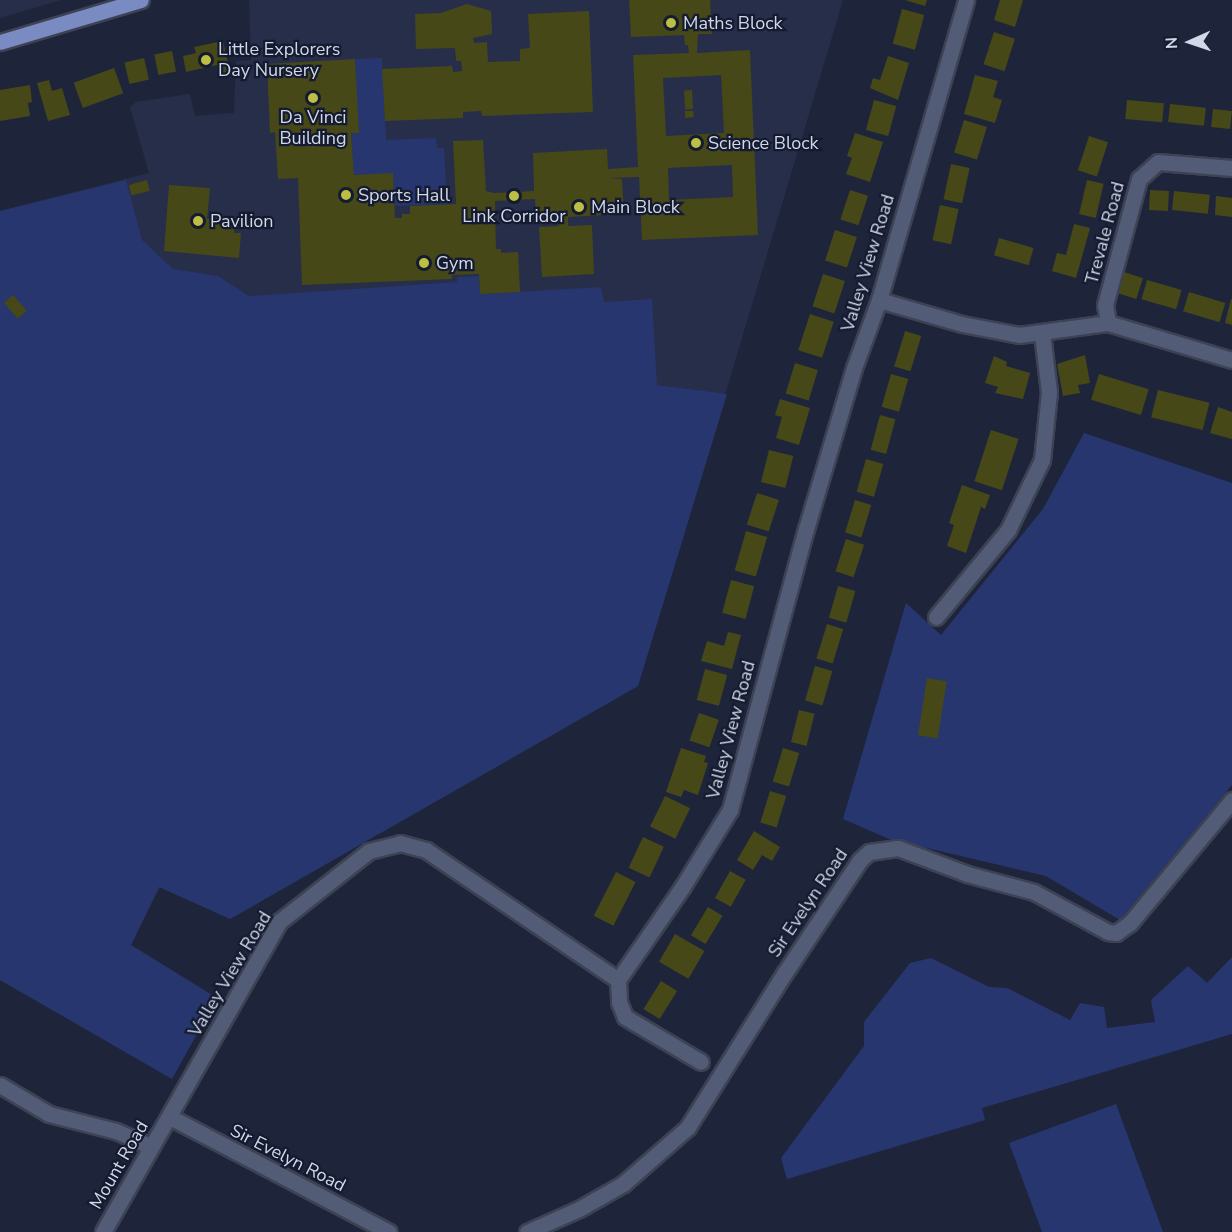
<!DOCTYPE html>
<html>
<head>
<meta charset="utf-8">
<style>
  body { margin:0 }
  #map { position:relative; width:1232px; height:1232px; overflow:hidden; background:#1e253b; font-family:"Nunito Sans",sans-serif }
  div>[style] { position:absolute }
  .built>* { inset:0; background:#262e4a }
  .green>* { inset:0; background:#27366e }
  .building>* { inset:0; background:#464818; transform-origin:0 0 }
  .roads { filter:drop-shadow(2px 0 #3d4254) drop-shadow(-2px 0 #3d4254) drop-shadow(0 2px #3d4254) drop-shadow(0 -2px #3d4254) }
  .minor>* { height:15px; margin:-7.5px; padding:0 7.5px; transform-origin:7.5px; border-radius:7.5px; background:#535c76 }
  .major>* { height:15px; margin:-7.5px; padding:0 7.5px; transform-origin:7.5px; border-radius:7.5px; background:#798bc2 }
  .dots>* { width:16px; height:16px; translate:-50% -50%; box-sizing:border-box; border:3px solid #141b31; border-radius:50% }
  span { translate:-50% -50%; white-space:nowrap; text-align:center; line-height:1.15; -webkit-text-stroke:4.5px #141b31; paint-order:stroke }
  .poi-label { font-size:18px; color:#d2d8e7 }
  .left { translate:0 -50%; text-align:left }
  .street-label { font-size:18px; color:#d2d8e7 }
  .north { position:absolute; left:1160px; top:12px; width:60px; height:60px; -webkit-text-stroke:4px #141b31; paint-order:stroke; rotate:267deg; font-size:16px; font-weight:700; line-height:24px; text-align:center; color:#d2d8e7 }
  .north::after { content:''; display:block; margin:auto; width:21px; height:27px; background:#d2d8e7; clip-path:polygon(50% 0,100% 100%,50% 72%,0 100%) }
</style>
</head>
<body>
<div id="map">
  <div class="built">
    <i style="clip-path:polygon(0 0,61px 0,0 18px)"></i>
    <i style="clip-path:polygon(249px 0,843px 0,638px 686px,230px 919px,160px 887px,131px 945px,0 957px,0 211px,149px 173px,130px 107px,136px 102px,190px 94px,195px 116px,234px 113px,236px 61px,251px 60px)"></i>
  </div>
  <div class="green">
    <i style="clip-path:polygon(382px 58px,386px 140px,436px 138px,437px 148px,444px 148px,447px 204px,395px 206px,393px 174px,354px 175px,351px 133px,358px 133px,355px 59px)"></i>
    <i style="clip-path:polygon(126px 180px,142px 240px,173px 269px,218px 276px,249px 296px,457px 282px,457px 277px,479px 276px,480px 294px,601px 287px,604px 302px,652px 299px,657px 385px,727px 394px,638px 686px,230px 919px,159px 887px,131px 945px,217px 998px,172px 1079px,0 980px,0 211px)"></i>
    <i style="clip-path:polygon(1084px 433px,1232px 483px,1232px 785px,1120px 920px,1046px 876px,889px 839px,843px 819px,906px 603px,941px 635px,1043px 509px)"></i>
    <i style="clip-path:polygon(1232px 957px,1232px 1034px,982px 1108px,985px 1120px,787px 1179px,781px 1158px,864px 1046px,864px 1022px,910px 963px,931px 958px,989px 987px,1007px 988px,1070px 1020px,1080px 1003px,1104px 1007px,1107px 1028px,1155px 1022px,1151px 1000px,1188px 966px,1207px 983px)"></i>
    <i style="clip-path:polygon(1116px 1104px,1163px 1232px,1042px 1232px,1009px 1143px)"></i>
  </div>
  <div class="building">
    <i style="clip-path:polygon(evenodd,629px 0,710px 0,712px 34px,698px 34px,697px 53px,750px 50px,758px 235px,642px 240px,639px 177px,609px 178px,622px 179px,624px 214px,568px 217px,568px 226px,592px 225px,594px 274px,542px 277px,539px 227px,559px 226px,558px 217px,536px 218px,535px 199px,495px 201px,496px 249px,501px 249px,501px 253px,518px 252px,520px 292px,480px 294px,479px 274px,452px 275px,452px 279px,302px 285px,298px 178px,278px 179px,275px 132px,270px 133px,267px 64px,355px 59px,359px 133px,351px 133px,354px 175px,393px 173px,395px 218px,402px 218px,402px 214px,410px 214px,410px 206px,456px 204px,453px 141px,483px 140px,486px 191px,494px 193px,534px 191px,533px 153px,607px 149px,608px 169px,638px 167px,633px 55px,689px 53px,688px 45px,685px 45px,684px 35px,631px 37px,629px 0,721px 75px,724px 133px,666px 136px,663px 78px,721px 75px,629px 0,732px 165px,733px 197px,669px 200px,668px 168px,732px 165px)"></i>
    <i style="clip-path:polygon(905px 0,927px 0,925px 6px)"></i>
    <i style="clip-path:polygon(1000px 0,1023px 0,1015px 27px,994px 20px)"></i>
    <i style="clip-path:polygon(467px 4px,491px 11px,492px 34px,473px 38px,474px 43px,487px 42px,488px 62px,520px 61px,520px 49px,530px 48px,528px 14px,589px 11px,593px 112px,482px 116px,481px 111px,463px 112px,463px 118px,385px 121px,382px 69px,452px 66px,453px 72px,462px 71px,461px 61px,456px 61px,455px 48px,416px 49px,415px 14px,441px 13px)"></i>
    <i style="left:902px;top:9px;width:23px;height:36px;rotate:15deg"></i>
    <i style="left:994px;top:32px;width:22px;height:34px;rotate:18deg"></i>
    <i style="clip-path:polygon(223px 41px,230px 72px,219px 75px,217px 65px,186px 72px,183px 56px,196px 53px,194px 47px)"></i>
    <i style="left:172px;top:51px;width:21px;height:18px;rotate:79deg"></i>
    <i style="clip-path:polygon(888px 56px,909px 63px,898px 100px,870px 88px,873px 78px,880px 80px)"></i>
    <i style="left:144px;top:58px;width:22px;height:20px;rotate:77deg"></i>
    <i style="left:114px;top:68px;width:27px;height:43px;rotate:70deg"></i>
    <i style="clip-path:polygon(975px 75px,998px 81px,993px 97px,1002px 100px,995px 123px,964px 114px)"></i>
    <i style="clip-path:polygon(49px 80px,52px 91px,62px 88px,70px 115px,48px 121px,37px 83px)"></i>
    <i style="clip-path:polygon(30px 85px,32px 102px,28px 103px,30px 116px,0 121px,0 90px)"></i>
    <i style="left:692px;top:90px;width:19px;height:8px;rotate:87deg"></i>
    <i style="left:874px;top:100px;width:23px;height:31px;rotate:15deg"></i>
    <i style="left:1127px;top:100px;width:37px;height:19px;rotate:5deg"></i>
    <i style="left:1170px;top:104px;width:36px;height:18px;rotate:6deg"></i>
    <i style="left:1213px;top:109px;width:19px;height:18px;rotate:6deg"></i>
    <i style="clip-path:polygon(685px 111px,693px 111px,694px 117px,685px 118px)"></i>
    <i style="left:964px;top:120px;width:24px;height:34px;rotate:17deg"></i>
    <i style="clip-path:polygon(855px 133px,883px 142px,870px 182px,846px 174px,852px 158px,847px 156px)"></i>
    <i style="left:1089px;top:136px;width:20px;height:36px;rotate:18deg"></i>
    <i style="left:951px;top:164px;width:19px;height:36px;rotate:12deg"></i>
    <i style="left:147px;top:180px;width:11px;height:19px;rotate:75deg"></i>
    <i style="left:1087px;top:180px;width:17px;height:35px;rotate:13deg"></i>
    <i style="clip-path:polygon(169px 185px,210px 188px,207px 219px,226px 217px,226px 221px,235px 222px,234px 233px,241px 233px,239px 258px,164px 251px)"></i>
    <i style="left:850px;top:190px;width:19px;height:31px;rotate:18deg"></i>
    <i style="left:1150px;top:190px;width:19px;height:20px;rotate:3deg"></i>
    <i style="left:1174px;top:191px;width:36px;height:19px;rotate:6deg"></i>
    <i style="clip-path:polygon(1216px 196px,1232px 198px,1232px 217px,1215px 215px)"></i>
    <i style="left:940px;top:205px;width:19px;height:36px;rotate:12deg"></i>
    <i style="clip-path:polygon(1074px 224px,1090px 228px,1076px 278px,1052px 271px,1057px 253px,1066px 255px)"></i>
    <i style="left:835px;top:230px;width:23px;height:32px;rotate:18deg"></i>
    <i style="left:999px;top:238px;width:36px;height:18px;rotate:16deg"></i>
    <i style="left:1124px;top:272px;width:20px;height:22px;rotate:18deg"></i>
    <i style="left:823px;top:274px;width:23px;height:34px;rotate:18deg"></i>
    <i style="left:1147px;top:280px;width:36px;height:20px;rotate:16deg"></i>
    <i style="left:1189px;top:292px;width:38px;height:20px;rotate:17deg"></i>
    <i style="left:13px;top:295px;width:21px;height:12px;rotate:49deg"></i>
    <i style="clip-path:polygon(1231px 299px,1232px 299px,1232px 325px,1225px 323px)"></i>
    <i style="left:810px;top:314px;width:25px;height:38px;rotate:18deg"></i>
    <i style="left:905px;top:331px;width:17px;height:37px;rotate:17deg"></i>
    <i style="clip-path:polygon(1085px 355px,1090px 383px,1078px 385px,1080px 393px,1063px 396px,1057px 364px)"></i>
    <i style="clip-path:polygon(994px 356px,1007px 362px,1006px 366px,1030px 373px,1023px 399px,995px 393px,998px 387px,985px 383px)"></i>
    <i style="left:795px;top:363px;width:24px;height:32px;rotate:17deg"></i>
    <i style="left:891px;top:374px;width:18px;height:34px;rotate:16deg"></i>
    <i style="left:1099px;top:374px;width:52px;height:27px;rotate:17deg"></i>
    <i style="left:1158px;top:390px;width:53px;height:28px;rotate:14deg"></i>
    <i style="clip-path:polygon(780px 399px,810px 408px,799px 445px,776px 438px,782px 417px,775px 415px)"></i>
    <i style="clip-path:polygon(1218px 407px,1232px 412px,1232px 439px,1210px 433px)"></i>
    <i style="left:880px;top:415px;width:16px;height:36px;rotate:15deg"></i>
    <i style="left:991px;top:430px;width:29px;height:54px;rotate:18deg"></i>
    <i style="left:769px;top:450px;width:25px;height:33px;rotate:14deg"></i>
    <i style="left:866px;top:459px;width:18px;height:34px;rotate:16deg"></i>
    <i style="clip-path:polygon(962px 485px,990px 495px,985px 509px,981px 507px,966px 553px,947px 546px,954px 525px,949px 523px)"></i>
    <i style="left:757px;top:493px;width:23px;height:33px;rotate:18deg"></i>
    <i style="left:855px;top:500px;width:17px;height:34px;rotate:17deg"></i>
    <i style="left:746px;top:531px;width:22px;height:41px;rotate:16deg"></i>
    <i style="left:846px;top:539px;width:19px;height:34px;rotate:18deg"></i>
    <i style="left:731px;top:580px;width:24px;height:34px;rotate:15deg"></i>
    <i style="left:838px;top:586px;width:18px;height:33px;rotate:16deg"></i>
    <i style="left:827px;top:624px;width:17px;height:36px;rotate:17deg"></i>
    <i style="clip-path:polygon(728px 632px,741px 635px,732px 669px,701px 661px,707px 641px,724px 646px)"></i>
    <i style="left:815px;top:666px;width:18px;height:36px;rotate:16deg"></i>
    <i style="left:705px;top:669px;width:23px;height:32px;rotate:15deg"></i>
    <i style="left:927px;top:678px;width:20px;height:58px;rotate:9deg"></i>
    <i style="left:799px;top:710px;width:16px;height:33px;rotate:14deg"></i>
    <i style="left:699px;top:713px;width:21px;height:29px;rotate:19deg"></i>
    <i style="clip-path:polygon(681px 748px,706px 756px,704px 762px,708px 763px,698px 795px,684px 790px,681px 797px,666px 792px)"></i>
    <i style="left:783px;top:748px;width:17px;height:35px;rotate:17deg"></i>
    <i style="left:770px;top:791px;width:17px;height:33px;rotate:17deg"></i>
    <i style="left:665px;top:796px;width:28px;height:34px;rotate:26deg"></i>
    <i style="clip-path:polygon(754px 831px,780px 847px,772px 861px,762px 855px,753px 870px,737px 860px)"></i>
    <i style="left:643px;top:837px;width:23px;height:34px;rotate:25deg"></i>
    <i style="left:730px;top:871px;width:18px;height:31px;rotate:29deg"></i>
    <i style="left:616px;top:872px;width:22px;height:49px;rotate:27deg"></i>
    <i style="left:708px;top:907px;width:17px;height:33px;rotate:31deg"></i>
    <i style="left:675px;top:934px;width:34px;height:32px;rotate:30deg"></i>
    <i style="left:661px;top:981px;width:19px;height:33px;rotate:32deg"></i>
  </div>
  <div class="roads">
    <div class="minor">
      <i style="left:879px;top:300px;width:86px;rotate:16.1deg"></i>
      <i style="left:962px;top:324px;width:58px;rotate:10.9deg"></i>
      <i style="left:1019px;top:335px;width:90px;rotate:-7.7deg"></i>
      <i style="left:1108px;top:323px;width:129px;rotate:16.6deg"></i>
      <i style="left:1108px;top:323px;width:18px;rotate:-99deg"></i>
      <i style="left:1105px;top:305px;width:131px;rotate:-74.9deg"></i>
      <i style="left:1139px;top:179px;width:25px;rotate:-42deg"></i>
      <i style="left:1158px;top:162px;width:74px;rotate:4.6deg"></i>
      <i style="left:936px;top:617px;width:113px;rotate:-50.4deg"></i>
      <i style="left:1008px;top:530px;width:78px;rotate:-64.1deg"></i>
      <i style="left:1042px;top:460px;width:68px;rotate:-84.1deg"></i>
      <i style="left:1049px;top:392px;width:59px;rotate:-96.8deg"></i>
      <i style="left:618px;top:980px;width:22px;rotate:87deg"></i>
      <i style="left:619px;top:1002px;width:16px;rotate:68deg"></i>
      <i style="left:625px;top:1017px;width:88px;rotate:30.6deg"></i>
      <i style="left:0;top:1085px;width:57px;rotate:30.6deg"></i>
      <i style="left:49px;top:1114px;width:69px;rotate:14.2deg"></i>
      <i style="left:116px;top:1131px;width:37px;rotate:24deg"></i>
      <i style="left:170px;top:1117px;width:247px;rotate:27.7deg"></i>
      <i style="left:103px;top:1232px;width:358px;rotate:-60.4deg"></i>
      <i style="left:280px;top:921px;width:113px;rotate:-38.2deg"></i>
      <i style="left:369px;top:851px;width:32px;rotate:-14deg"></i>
      <i style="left:400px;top:843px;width:27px;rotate:15deg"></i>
      <i style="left:426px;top:850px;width:232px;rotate:34.1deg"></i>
      <i style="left:618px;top:980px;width:114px;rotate:-55.3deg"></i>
      <i style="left:683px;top:886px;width:89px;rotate:-58.3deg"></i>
      <i style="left:730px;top:810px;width:291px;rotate:-74.9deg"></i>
      <i style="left:806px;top:529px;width:168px;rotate:-73.4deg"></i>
      <i style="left:854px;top:368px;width:72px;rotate:-69.8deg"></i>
      <i style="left:879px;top:300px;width:312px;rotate:-73.8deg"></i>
      <i style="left:527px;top:1232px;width:57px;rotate:-23.9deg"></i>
      <i style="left:579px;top:1209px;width:51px;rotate:-29.6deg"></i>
      <i style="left:623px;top:1184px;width:86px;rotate:-41.2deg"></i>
      <i style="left:688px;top:1127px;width:181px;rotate:-57.9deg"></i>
      <i style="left:784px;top:974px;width:137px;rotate:-56.3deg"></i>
      <i style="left:860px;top:860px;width:12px;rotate:-42deg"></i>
      <i style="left:869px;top:852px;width:29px;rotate:-8deg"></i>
      <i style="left:898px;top:848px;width:74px;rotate:20.6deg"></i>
      <i style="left:967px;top:874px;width:69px;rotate:15deg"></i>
      <i style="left:1034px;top:892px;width:84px;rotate:28.4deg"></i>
      <i style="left:1108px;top:932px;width:8px;rotate:7deg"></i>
      <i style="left:1116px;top:933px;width:17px;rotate:-36deg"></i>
      <i style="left:1130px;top:923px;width:160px;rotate:-50.3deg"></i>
    </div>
    <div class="major">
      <i style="left:0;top:42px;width:147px;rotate:-16.6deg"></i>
    </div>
  </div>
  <div class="dots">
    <i style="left:671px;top:23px;background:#bcbf44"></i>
    <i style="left:206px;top:60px;background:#bcbf44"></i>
    <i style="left:313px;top:98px;background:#bcbf44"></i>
    <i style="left:696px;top:143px;background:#bcbf44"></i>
    <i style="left:346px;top:195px;background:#bcbf44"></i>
    <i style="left:514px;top:196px;background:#bcbf44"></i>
    <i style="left:579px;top:207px;background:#bcbf44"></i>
    <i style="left:198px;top:221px;background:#bcbf44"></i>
    <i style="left:424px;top:263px;background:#bcbf44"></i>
  </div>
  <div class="poi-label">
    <span class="left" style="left:683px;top:23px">Maths Block</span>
    <span class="left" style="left:218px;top:60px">Little Explorers<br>Day Nursery</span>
    <span style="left:313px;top:128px">Da Vinci<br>Building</span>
    <span class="left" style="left:708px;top:143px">Science Block</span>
    <span class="left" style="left:358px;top:195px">Sports Hall</span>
    <span class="left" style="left:591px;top:207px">Main Block</span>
    <span style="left:514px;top:216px">Link Corridor</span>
    <span class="left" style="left:210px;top:221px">Pavilion</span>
    <span class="left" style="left:436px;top:263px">Gym</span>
  </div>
  <div class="street-label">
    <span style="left:1105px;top:233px;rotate:-75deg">Trevale Road</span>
    <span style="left:868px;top:263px;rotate:-73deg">Valley View Road</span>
    <span style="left:731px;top:730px;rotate:-75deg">Valley View Road</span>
    <span style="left:808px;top:903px;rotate:-56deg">Sir Evelyn Road</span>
    <span style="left:230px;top:974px;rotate:-59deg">Valley View Road</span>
    <span style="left:288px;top:1158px;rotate:27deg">Sir Evelyn Road</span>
    <span style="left:119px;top:1165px;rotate:-60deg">Mount Road</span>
  </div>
  <div class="north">N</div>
</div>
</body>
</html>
